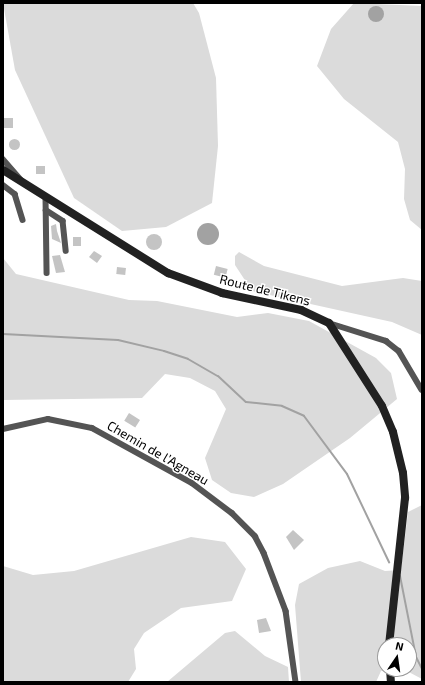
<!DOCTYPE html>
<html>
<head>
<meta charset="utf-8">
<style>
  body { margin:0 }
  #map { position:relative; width:425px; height:685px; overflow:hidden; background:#fff; font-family:"Exo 2",sans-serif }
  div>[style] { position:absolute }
  .green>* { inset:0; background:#dbdbdb }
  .water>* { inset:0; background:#a2a2a2 }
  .round { border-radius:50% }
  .stream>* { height:2px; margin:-1px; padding:0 1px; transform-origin:1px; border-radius:1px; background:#a2a2a2 }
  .building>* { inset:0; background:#c4c4c4; transform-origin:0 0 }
  .street>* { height:5.5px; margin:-2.75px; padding:0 2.75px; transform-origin:2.75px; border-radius:2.75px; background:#545454 }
  .secondary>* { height:8px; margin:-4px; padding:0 4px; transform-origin:4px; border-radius:4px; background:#212121 }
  span { translate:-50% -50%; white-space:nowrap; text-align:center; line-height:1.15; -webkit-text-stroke:3px #fff; paint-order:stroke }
  .street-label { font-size:13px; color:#000 }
  .frame { position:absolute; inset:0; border:4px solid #000; pointer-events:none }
  .north { position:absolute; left:377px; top:637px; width:40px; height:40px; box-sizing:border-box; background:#fff; border:1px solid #999; border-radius:50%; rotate:13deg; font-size:11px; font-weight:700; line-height:16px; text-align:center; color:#000 }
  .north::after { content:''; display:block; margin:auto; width:14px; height:18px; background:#000; clip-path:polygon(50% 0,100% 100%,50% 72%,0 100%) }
</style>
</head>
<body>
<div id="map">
  <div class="green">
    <i style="clip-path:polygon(3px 3px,193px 3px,199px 13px,216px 78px,218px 146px,212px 203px,166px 227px,122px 231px,74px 198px,15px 70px)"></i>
    <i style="clip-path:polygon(354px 3px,422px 6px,422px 230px,410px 220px,404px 199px,405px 169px,398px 142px,344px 99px,317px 66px,331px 29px)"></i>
    <i style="clip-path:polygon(239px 252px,264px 266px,342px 286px,403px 278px,422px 281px,422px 335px,392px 322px,252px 291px,235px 265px,235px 256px)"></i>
    <i style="clip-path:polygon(3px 258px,16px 274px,129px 300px,157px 301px,237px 317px,268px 313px,309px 321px,376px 358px,391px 373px,397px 399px,350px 438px,283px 484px,254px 497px,231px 493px,212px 480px,205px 458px,226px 409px,215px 391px,190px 378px,165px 374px,142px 398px,3px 400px)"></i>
    <i style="clip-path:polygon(422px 505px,422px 679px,403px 669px,409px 669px,409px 645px,385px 645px,385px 669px,393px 669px,381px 671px,376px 682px,301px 682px,295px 605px,299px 584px,328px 568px,360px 561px,385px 571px,401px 570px,408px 512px)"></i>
    <i style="clip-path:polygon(191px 537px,225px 542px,246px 569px,232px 601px,181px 608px,144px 633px,134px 649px,136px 669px,128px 682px,3px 682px,3px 566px,33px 575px,74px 571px)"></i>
    <i style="clip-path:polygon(235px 631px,265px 656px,288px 667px,289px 682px,167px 682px,225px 633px)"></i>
  </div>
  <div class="water">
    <i class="round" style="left:368px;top:6px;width:16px;height:16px"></i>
    <i class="round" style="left:197px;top:223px;width:22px;height:22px"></i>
  </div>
  <div class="stream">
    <i style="left:3px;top:334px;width:115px;rotate:3deg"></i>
    <i style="left:118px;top:340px;width:47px;rotate:13.4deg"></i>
    <i style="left:164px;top:351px;width:25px;rotate:18deg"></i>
    <i style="left:188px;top:359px;width:34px;rotate:30deg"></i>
    <i style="left:218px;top:376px;width:38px;rotate:43deg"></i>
    <i style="left:246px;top:402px;width:36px;rotate:6deg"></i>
    <i style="left:282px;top:406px;width:24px;rotate:24deg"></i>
    <i style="left:304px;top:416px;width:72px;rotate:53.4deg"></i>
    <i style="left:347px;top:474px;width:98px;rotate:64.5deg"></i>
    <i style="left:400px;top:576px;width:83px;rotate:78.8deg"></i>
    <i style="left:416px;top:657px;width:13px;rotate:63deg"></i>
  </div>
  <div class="building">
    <i style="left:3px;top:118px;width:10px;height:10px"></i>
    <i class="round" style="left:8.5px;top:138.5px;width:11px;height:11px"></i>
    <i style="left:36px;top:166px;width:9px;height:8px"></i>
    <i style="clip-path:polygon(56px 224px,57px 231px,61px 243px,52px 239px,51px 226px)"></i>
    <i class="round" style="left:146px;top:234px;width:16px;height:16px"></i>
    <i style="left:73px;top:237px;width:8px;height:9px"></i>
    <i style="clip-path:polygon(94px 251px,102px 256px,97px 263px,89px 257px)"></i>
    <i style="clip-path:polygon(60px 255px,65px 272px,56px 273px,52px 256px)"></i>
    <i style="left:216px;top:266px;width:12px;height:9px;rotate:14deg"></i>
    <i style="left:117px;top:267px;width:9px;height:7px;rotate:6deg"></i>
    <i style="left:129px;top:413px;width:13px;height:9px;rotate:32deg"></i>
    <i style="clip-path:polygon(293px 530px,304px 540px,294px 550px,286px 537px)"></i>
    <i style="clip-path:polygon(266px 618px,271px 631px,259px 633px,257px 620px)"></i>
  </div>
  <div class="street">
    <i style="left:3px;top:159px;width:30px;rotate:49deg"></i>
    <i style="left:3px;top:185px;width:15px;rotate:37deg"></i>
    <i style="left:15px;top:194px;width:27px;rotate:73deg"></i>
    <i style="left:46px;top:197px;width:76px;rotate:89.2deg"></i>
    <i style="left:46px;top:210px;width:20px;rotate:33deg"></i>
    <i style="left:63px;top:221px;width:30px;rotate:84deg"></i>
    <i style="left:329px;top:323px;width:60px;rotate:17.5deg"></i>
    <i style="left:386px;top:341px;width:16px;rotate:38deg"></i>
    <i style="left:399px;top:351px;width:45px;rotate:59.5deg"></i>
    <i style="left:3px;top:429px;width:46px;rotate:-12.5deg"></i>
    <i style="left:48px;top:419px;width:45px;rotate:11.6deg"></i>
    <i style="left:92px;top:428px;width:114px;rotate:28.8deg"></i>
    <i style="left:192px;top:483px;width:50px;rotate:36.9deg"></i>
    <i style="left:232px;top:513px;width:33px;rotate:45deg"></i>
    <i style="left:255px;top:536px;width:19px;rotate:62deg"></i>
    <i style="left:264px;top:553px;width:62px;rotate:69.2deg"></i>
    <i style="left:286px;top:611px;width:72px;rotate:82deg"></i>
  </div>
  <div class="secondary">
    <i style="left:3px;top:170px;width:195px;rotate:32deg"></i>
    <i style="left:168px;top:273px;width:58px;rotate:20.3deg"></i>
    <i style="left:222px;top:293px;width:81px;rotate:12.1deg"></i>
    <i style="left:301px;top:310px;width:31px;rotate:25deg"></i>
    <i style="left:329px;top:323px;width:98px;rotate:57.4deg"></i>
    <i style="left:382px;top:406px;width:28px;rotate:67deg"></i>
    <i style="left:393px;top:432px;width:42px;rotate:76.3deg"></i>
    <i style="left:403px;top:473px;width:25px;rotate:85deg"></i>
    <i style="left:405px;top:498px;width:148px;rotate:96.2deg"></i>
    <i style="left:390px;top:669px;width:13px;rotate:86deg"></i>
  </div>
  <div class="street-label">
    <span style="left:265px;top:290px;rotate:14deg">Route de Tikens</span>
    <span style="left:158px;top:453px;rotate:30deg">Chemin de l’Agneau</span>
  </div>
  <div class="frame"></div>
  <div class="north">N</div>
</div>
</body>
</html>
